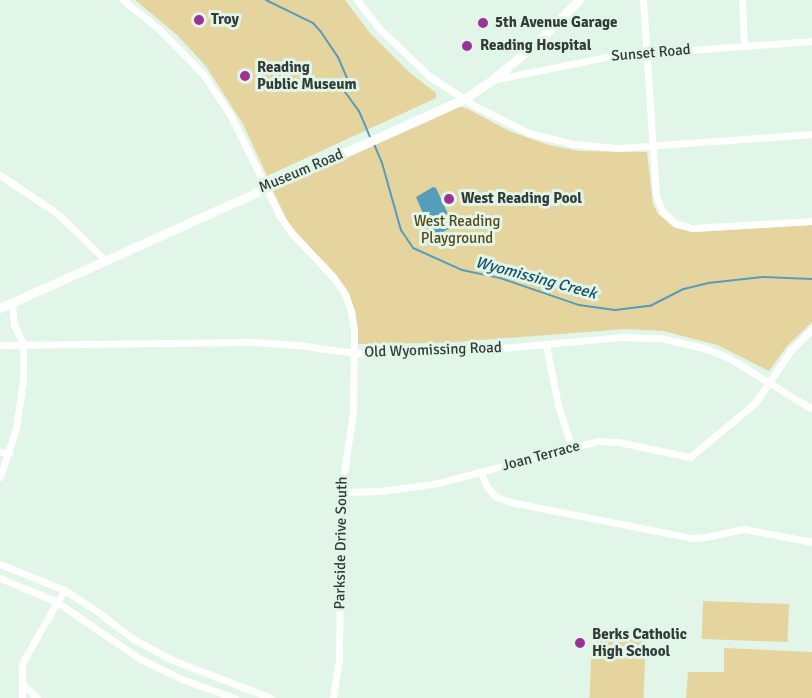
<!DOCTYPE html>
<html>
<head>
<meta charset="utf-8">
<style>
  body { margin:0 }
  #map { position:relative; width:812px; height:698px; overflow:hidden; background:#e1f5e9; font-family:Signika,sans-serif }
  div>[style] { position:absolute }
  .green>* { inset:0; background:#e6d49e; transform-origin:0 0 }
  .water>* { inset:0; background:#569dbb }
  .stream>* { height:2px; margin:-1px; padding:0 1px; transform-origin:1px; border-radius:1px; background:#569dbb }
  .minor>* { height:7px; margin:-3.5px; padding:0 3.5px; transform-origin:3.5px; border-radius:3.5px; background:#fff }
  .major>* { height:9px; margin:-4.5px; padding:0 4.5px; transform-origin:4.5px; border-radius:4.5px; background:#fff }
  .dots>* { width:16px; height:16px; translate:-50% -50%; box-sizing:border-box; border:3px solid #e1f5e9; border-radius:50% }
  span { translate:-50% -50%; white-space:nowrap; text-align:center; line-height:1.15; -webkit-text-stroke:6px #e1f5e9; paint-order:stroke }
  .poi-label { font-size:15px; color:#333b36; font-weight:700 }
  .left { translate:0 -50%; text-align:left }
  .street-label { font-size:15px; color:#333b36 }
  .park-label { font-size:15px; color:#564717 }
  .water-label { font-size:16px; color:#175167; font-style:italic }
</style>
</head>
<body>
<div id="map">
  <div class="green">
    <i style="clip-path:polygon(135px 0,345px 0,371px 34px,410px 73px,436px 93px,436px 98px,267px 176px,243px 124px,205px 65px,177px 35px)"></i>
    <i style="clip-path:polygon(460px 107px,466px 108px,509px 131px,549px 145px,579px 151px,647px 152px,653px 204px,658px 214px,675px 228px,696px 232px,812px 225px,812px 322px,787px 346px,769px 371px,717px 345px,663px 331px,625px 329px,442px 343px,358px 344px,355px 311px,347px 290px,335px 273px,291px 228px,273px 191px)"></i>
    <i style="left:703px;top:601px;width:86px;height:38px;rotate:2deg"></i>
    <i style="left:592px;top:629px;width:54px;height:69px;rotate:2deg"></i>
    <i style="clip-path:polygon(724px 648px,812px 652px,812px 698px,686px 698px,688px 672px,724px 672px)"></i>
  </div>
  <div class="water">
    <i style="clip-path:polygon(433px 187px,436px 188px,453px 225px,451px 228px,436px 235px,428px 234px,422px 220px,425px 218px,416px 197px)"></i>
  </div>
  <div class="stream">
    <i style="left:266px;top:0;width:52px;rotate:26.1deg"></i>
    <i style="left:313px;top:23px;width:12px;rotate:48deg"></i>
    <i style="left:321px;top:32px;width:30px;rotate:56deg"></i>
    <i style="left:338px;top:57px;width:23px;rotate:67deg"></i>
    <i style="left:347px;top:78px;width:14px;rotate:98deg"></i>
    <i style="left:345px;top:92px;width:24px;rotate:54deg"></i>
    <i style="left:359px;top:111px;width:30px;rotate:67deg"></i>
    <i style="left:374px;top:144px;width:21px;rotate:67deg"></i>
    <i style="left:382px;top:163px;width:70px;rotate:74.2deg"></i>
    <i style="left:401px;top:230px;width:22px;rotate:56deg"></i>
    <i style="left:413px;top:248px;width:54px;rotate:24.2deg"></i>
    <i style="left:462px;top:270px;width:39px;rotate:12deg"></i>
    <i style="left:500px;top:278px;width:83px;rotate:18.9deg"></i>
    <i style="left:579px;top:305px;width:36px;rotate:8deg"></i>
    <i style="left:615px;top:310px;width:35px;rotate:-7deg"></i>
    <i style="left:650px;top:306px;width:38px;rotate:-27deg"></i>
    <i style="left:684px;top:289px;width:25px;rotate:-14deg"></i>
    <i style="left:708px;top:283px;width:55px;rotate:-6.2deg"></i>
    <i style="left:763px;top:277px;width:49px;rotate:2.3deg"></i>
  </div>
  <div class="minor">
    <i style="left:123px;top:0;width:46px;rotate:38.9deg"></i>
    <i style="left:159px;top:29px;width:63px;rotate:45.6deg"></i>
    <i style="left:203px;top:74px;width:50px;rotate:56.3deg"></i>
    <i style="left:231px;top:116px;width:114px;rotate:63.9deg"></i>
    <i style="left:281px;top:218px;width:17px;rotate:54deg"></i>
    <i style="left:291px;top:232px;width:62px;rotate:47deg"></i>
    <i style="left:333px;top:277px;width:21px;rotate:55deg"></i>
    <i style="left:345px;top:294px;width:18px;rotate:71deg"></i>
    <i style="left:351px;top:311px;width:20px;rotate:81deg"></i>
    <i style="left:354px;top:331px;width:81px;rotate:90.7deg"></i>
    <i style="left:353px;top:412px;width:81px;rotate:98.5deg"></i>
    <i style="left:341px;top:492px;width:167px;rotate:90.7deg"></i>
    <i style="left:339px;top:659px;width:39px;rotate:99deg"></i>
    <i style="left:357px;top:0;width:34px;rotate:52deg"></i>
    <i style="left:378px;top:27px;width:71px;rotate:43.9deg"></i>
    <i style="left:429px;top:76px;width:57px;rotate:32.9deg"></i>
    <i style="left:477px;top:107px;width:58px;rotate:26.6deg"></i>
    <i style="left:529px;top:133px;width:45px;rotate:14deg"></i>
    <i style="left:573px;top:144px;width:45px;rotate:5.1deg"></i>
    <i style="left:618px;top:148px;width:195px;rotate:-4.1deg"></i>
    <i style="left:643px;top:0;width:195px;rotate:86.2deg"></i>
    <i style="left:656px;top:195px;width:17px;rotate:69deg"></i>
    <i style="left:662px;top:211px;width:18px;rotate:43deg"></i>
    <i style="left:675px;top:223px;width:17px;rotate:17deg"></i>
    <i style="left:691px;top:228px;width:121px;rotate:-3.3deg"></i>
    <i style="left:742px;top:0;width:45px;rotate:87.5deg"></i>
    <i style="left:492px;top:80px;width:121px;rotate:-11.4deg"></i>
    <i style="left:611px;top:56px;width:202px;rotate:-4.3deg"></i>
    <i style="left:0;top:175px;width:70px;rotate:33.9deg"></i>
    <i style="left:58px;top:214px;width:66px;rotate:44.4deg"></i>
    <i style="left:0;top:345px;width:253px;rotate:-0.7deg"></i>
    <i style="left:253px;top:342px;width:45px;rotate:3.8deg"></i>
    <i style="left:298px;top:345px;width:57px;rotate:8.1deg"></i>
    <i style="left:354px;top:353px;width:51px;rotate:1.1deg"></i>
    <i style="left:405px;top:354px;width:41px;rotate:-1.4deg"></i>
    <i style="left:446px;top:353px;width:178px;rotate:-5.2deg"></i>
    <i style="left:623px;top:337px;width:37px;rotate:2deg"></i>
    <i style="left:660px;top:338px;width:45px;rotate:12.8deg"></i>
    <i style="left:704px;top:348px;width:27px;rotate:22deg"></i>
    <i style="left:729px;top:358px;width:97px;rotate:31.6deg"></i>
    <i style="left:546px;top:345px;width:61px;rotate:78.7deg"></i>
    <i style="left:558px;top:405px;width:45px;rotate:72deg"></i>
    <i style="left:0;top:452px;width:9px;rotate:6deg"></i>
    <i style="left:481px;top:473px;width:15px;rotate:67deg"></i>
    <i style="left:487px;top:487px;width:12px;rotate:48deg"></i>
    <i style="left:495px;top:496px;width:16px;rotate:22deg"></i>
    <i style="left:510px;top:502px;width:186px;rotate:11.2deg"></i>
    <i style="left:692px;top:538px;width:14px;rotate:-4deg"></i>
    <i style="left:706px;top:537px;width:40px;rotate:-12deg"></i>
    <i style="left:745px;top:529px;width:68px;rotate:11deg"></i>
    <i style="left:0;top:477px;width:52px;rotate:-71.9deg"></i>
    <i style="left:16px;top:428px;width:48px;rotate:-81.5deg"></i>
    <i style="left:23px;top:381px;width:38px;rotate:-90deg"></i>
    <i style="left:23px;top:343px;width:20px;rotate:-117deg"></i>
    <i style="left:14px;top:325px;width:23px;rotate:-95deg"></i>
    <i style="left:341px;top:492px;width:41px;rotate:-1.4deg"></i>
    <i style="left:382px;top:491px;width:57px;rotate:-8.1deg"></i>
    <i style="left:438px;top:483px;width:165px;rotate:-14.7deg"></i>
    <i style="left:598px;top:441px;width:20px;rotate:3deg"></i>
    <i style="left:618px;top:442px;width:74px;rotate:11.8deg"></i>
    <i style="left:690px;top:457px;width:85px;rotate:-39.7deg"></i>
    <i style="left:755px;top:403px;width:64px;rotate:-55.8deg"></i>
    <i style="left:791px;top:350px;width:30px;rotate:-45deg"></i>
    <i style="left:0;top:564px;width:69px;rotate:22.1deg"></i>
    <i style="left:64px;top:590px;width:31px;rotate:32deg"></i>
    <i style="left:90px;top:606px;width:56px;rotate:37.1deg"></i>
    <i style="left:135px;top:640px;width:40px;rotate:28deg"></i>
    <i style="left:170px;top:659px;width:108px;rotate:21.1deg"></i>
    <i style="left:0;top:578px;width:62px;rotate:22.8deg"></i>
    <i style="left:57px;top:602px;width:101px;rotate:34.5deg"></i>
    <i style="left:140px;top:659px;width:49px;rotate:25.5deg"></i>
    <i style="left:184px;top:680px;width:54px;rotate:19.4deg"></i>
    <i style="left:24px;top:685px;width:18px;rotate:45deg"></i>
    <i style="left:22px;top:698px;width:35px;rotate:-90deg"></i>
    <i style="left:22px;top:663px;width:84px;rotate:-60.1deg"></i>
  </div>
  <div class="major">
    <i style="left:0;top:308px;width:509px;rotate:-24.25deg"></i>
    <i style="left:464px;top:99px;width:34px;rotate:-34deg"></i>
    <i style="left:492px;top:80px;width:52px;rotate:-39.5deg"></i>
    <i style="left:532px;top:47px;width:66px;rotate:-45deg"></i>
  </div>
  <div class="dots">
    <i style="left:199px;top:20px;background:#9b3395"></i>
    <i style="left:483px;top:23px;background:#9b3395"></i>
    <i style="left:467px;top:46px;background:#9b3395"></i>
    <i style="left:245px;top:76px;background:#9b3395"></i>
    <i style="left:449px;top:199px;background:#9b3395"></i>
    <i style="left:580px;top:643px;background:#9b3395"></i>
  </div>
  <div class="poi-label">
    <span class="left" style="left:211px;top:20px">Troy</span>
    <span class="left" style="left:495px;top:23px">5th Avenue Garage</span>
    <span class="left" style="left:480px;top:46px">Reading Hospital</span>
    <span class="left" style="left:257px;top:76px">Reading<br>Public Museum</span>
    <span class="left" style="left:461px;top:199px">West Reading Pool</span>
    <span class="left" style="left:592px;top:643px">Berks Catholic<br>High School</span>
  </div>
  <div class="street-label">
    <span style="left:651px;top:53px;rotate:-5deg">Sunset Road</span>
    <span style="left:301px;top:171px;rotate:-23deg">Museum Road</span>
    <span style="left:433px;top:350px;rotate:-2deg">Old Wyomissing Road</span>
    <span style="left:541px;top:456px;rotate:-15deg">Joan Terrace</span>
    <span style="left:341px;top:543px;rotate:-89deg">Parkside Drive South</span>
  </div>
  <div class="park-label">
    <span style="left:457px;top:230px">West Reading<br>Playground</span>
  </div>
  <div class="water-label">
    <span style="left:536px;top:278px;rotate:15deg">Wyomissing Creek</span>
  </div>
</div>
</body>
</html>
